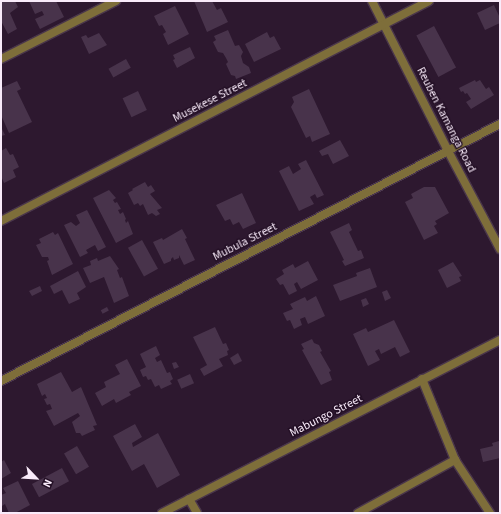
<!DOCTYPE html>
<html>
<head>
<meta charset="utf-8">
<style>
  body { margin:0 }
  #map { position:relative; width:501px; height:514px; overflow:hidden; background:#2d182f; font-family:"Source Sans 3",sans-serif }
  div>[style] { position:absolute }
  .building>* { inset:0; background:#48334b; transform-origin:0 0 }
  .roads { filter:drop-shadow(1px 0 #4a364b) drop-shadow(-1px 0 #4a364b) drop-shadow(0 1px #4a364b) drop-shadow(0 -1px #4a364b) }
  .minor>* { height:8px; margin:-4px; padding:0 4px; transform-origin:4px; border-radius:4px; background:#7e6e3a }
  span { translate:-50% -50%; white-space:nowrap; text-align:center; line-height:1.15; -webkit-text-stroke:3px #230f25; paint-order:stroke }
  .street-label { font-size:12px; color:#f9ebfa }
  .frame { position:absolute; inset:0; border:2px solid #f9ebfa; pointer-events:none }
  .north { position:absolute; left:16px; top:458px; width:40px; height:40px; -webkit-text-stroke:3px #230f25; paint-order:stroke; rotate:115deg; font-size:11px; font-weight:700; line-height:16px; text-align:center; color:#f9ebfa }
  .north::after { content:''; display:block; margin:auto; width:14px; height:18px; background:#f9ebfa; clip-path:polygon(50% 0,100% 100%,50% 72%,0 100%) }
</style>
</head>
<body>
<div id="map">
  <div class="building">
    <i style="clip-path:polygon(1px 1px,15px 1px,18px 7px,10px 13px,17px 29px,8px 34px,1px 21px)"></i>
    <i style="clip-path:polygon(29px 1px,56px 1px,64px 17px,40px 29px,35px 19px,44px 15px,42px 11px,35px 14px)"></i>
    <i style="clip-path:polygon(194px 1px,212px 1px,217px 10px,221px 8px,228px 22px,207px 32px)"></i>
    <i style="clip-path:polygon(494px 5px,500px 18px,500px 23px,485px 30px,477px 13px)"></i>
    <i style="clip-path:polygon(175px 6px,189px 34px,168px 45px,163px 34px,166px 32px,162px 25px,159px 26px,154px 16px)"></i>
    <i style="left:434px;top:26px;width:47px;height:20px;rotate:62deg"></i>
    <i style="clip-path:polygon(228px 30px,235px 46px,239px 45px,243px 52px,241px 56px,243px 63px,249px 67px,251px 73px,236px 79px,235px 76px,231px 75px,226px 64px,228px 62px,226px 58px,223px 53px,218px 52px,213px 42px,216px 40px,214px 36px)"></i>
    <i style="clip-path:polygon(267px 32px,270px 38px,274px 36px,281px 49px,254px 62px,245px 44px)"></i>
    <i style="clip-path:polygon(99px 33px,107px 45px,89px 54px,81px 37px,86px 35px,88px 38px)"></i>
    <i style="clip-path:polygon(190px 47px,195px 58px,177px 68px,173px 60px,175px 59px,173px 55px)"></i>
    <i style="left:126px;top:59px;width:10px;height:20px;rotate:61deg"></i>
    <i style="clip-path:polygon(475px 80px,476px 82px,480px 80px,486px 89px,489px 87px,494px 95px,471px 109px,466px 102px,471px 99px,467px 93px,465px 94px,463px 91px,461px 92px,459px 88px)"></i>
    <i style="clip-path:polygon(17px 81px,21px 89px,17px 91px,32px 122px,9px 133px,1px 115px,1px 88px)"></i>
    <i style="clip-path:polygon(309px 89px,330px 134px,312px 142px,310px 136px,306px 138px,291px 107px,294px 102px,292px 97px)"></i>
    <i style="left:138px;top:91px;width:21px;height:17px;rotate:65deg"></i>
    <i style="clip-path:polygon(1px 127px,5px 135px,1px 136px)"></i>
    <i style="clip-path:polygon(340px 140px,349px 156px,333px 164px,328px 154px,322px 156px,319px 151px)"></i>
    <i style="clip-path:polygon(6px 148px,10px 155px,13px 154px,19px 167px,13px 170px,16px 177px,4px 183px,1px 176px,1px 151px)"></i>
    <i style="clip-path:polygon(306px 160px,324px 195px,317px 198px,315px 194px,310px 197px,314px 204px,299px 211px,279px 171px,289px 166px,293px 174px,301px 169px,298px 164px)"></i>
    <i style="clip-path:polygon(145px 182px,148px 187px,151px 185px,155px 191px,150px 194px,162px 208px,157px 210px,160px 214px,156px 216px,152px 213px,148px 215px,143px 204px,140px 206px,138px 203px,134px 205px,128px 193px,133px 190px,132px 189px)"></i>
    <i style="clip-path:polygon(424px 187px,435px 187px,449px 213px,435px 221px,437px 224px,434px 226px,438px 233px,424px 240px,405px 202px,413px 198px,411px 194px)"></i>
    <i style="clip-path:polygon(109px 190px,116px 198px,113px 200px,115px 203px,117px 202px,121px 209px,118px 210px,120px 214px,123px 212px,126px 219px,125px 220px,126px 223px,128px 221px,133px 234px,116px 243px,93px 198px)"></i>
    <i style="clip-path:polygon(242px 193px,256px 223px,243px 229px,239px 222px,233px 225px,230px 219px,225px 221px,216px 205px)"></i>
    <i style="clip-path:polygon(87px 210px,106px 247px,98px 251px,95px 245px,86px 250px,88px 253px,80px 257px,64px 225px,71px 222px,76px 226px,80px 223px,76px 215px)"></i>
    <i style="clip-path:polygon(349px 223px,352px 230px,349px 232px,358px 251px,361px 250px,364px 258px,345px 266px,342px 261px,344px 260px,330px 232px)"></i>
    <i style="clip-path:polygon(182px 229px,187px 238px,185px 239px,195px 260px,184px 265px,179px 255px,179px 258px,174px 260px,173px 257px,171px 259px,171px 261px,164px 264px,153px 242px,162px 238px,163px 240px)"></i>
    <i style="clip-path:polygon(53px 232px,55px 235px,58px 233px,73px 264px,52px 275px,47px 261px,49px 260px,48px 257px,42px 257px,36px 245px,41px 243px,39px 239px)"></i>
    <i style="left:142px;top:240px;width:33px;height:16px;rotate:61deg"></i>
    <i style="clip-path:polygon(110px 256px,119px 269px,117px 270px,120px 278px,122px 277px,129px 296px,114px 303px,104px 277px,90px 283px,83px 268px,91px 265px,90px 261px,97px 258px,98px 261px)"></i>
    <i style="clip-path:polygon(308px 261px,318px 280px,301px 289px,297px 282px,294px 284px,297px 291px,289px 295px,283px 284px,280px 285px,276px 279px,284px 274px,282px 270px,293px 264px,295px 268px)"></i>
    <i style="clip-path:polygon(453px 262px,462px 276px,459px 277px,461px 281px,447px 288px,438px 270px)"></i>
    <i style="clip-path:polygon(370px 268px,377px 287px,340px 301px,333px 285px,357px 276px,356px 273px)"></i>
    <i style="clip-path:polygon(78px 271px,86px 287px,77px 293px,80px 299px,69px 304px,62px 290px,54px 294px,50px 286px)"></i>
    <i style="clip-path:polygon(40px 286px,42px 291px,32px 296px,29px 291px)"></i>
    <i style="clip-path:polygon(387px 290px,391px 298px,385px 301px,382px 292px)"></i>
    <i style="clip-path:polygon(316px 296px,325px 316px,308px 324px,305px 317px,300px 319px,302px 325px,294px 329px,290px 320px,287px 321px,283px 313px,293px 309px,290px 304px,305px 297px,307px 301px)"></i>
    <i style="clip-path:polygon(366px 298px,369px 304px,363px 307px,361px 300px)"></i>
    <i style="left:107px;top:307px;width:4px;height:7px;rotate:63deg"></i>
    <i style="clip-path:polygon(394px 320px,410px 352px,400px 357px,395px 347px,381px 354px,379px 349px,375px 351px,380px 360px,368px 366px,353px 334px,366px 328px,368px 332px)"></i>
    <i style="clip-path:polygon(215px 327px,223px 344px,226px 343px,229px 350px,227px 351px,228px 355px,219px 359px,223px 366px,204px 376px,200px 369px,207px 365px,193px 337px)"></i>
    <i style="clip-path:polygon(312px 339px,314px 343px,319px 345px,322px 351px,320px 352px,331px 371px,329px 372px,332px 380px,321px 385px,302px 350px,304px 349px,301px 344px)"></i>
    <i style="clip-path:polygon(156px 346px,160px 355px,155px 358px,157px 362px,161px 360px,167px 373px,170px 372px,173px 379px,170px 381px,172px 384px,161px 389px,159px 385px,155px 387px,151px 379px,148px 380px,146px 376px,143px 377px,140px 370px,146px 367px,140px 354px)"></i>
    <i style="clip-path:polygon(238px 353px,242px 361px,234px 365px,230px 358px)"></i>
    <i style="clip-path:polygon(127px 359px,141px 386px,129px 392px,131px 395px,116px 403px,114px 399px,102px 406px,95px 393px,106px 387px,104px 382px,120px 374px,115px 365px)"></i>
    <i style="clip-path:polygon(176px 362px,179px 367px,174px 369px,172px 363px)"></i>
    <i style="clip-path:polygon(61px 372px,72px 392px,81px 387px,97px 425px,93px 426px,95px 430px,82px 436px,80px 433px,76px 433px,72px 422px,80px 416px,78px 413px,54px 426px,46px 411px,52px 409px,50px 404px,47px 405px,44px 399px,47px 398px,45px 394px,42px 396px,37px 384px)"></i>
    <i style="left:190px;top:374px;width:10px;height:14px;rotate:66deg"></i>
    <i style="clip-path:polygon(135px 424px,142px 437px,132px 443px,133px 447px,158px 433px,180px 475px,157px 488px,144px 464px,132px 471px,113px 436px)"></i>
    <i style="clip-path:polygon(499px 441px,500px 458px,483px 462px,480px 449px,493px 446px,492px 443px)"></i>
    <i style="left:77px;top:446px;width:24px;height:15px;rotate:60deg"></i>
    <i style="clip-path:polygon(4px 460px,11px 473px,1px 479px,1px 462px)"></i>
    <i style="left:62px;top:468px;width:15px;height:34px;rotate:62deg"></i>
    <i style="clip-path:polygon(18px 481px,30px 505px,15px 513px,9px 513px,5px 504px,2px 506px,1px 503px,1px 495px,6px 493px,3px 488px)"></i>
  </div>
  <div class="roads">
    <div class="minor">
      <i style="left:372px;top:1px;width:168px;rotate:63.1deg"></i>
      <i style="left:448px;top:151px;width:111px;rotate:62deg"></i>
      <i style="left:1px;top:59px;width:129px;rotate:-26.8deg"></i>
      <i style="left:1px;top:221px;width:481px;rotate:-27.2deg"></i>
      <i style="left:422px;top:379px;width:87px;rotate:67.8deg"></i>
      <i style="left:455px;top:460px;width:64px;rotate:56.6deg"></i>
      <i style="left:1px;top:381px;width:561px;rotate:-27.25deg"></i>
      <i style="left:189px;top:499px;width:16px;rotate:60deg"></i>
      <i style="left:162px;top:513px;width:380px;rotate:-27.1deg"></i>
      <i style="left:358px;top:513px;width:111px;rotate:-28.7deg"></i>
    </div>
  </div>
  <div class="street-label">
    <span style="left:210px;top:101px;rotate:-27deg">Musekese Street</span>
    <span style="left:446px;top:120px;rotate:63deg">Reuben Kamanga Road</span>
    <span style="left:245px;top:242px;rotate:-27deg">Mubula Street</span>
    <span style="left:326px;top:416px;rotate:-27deg">Mabungo Street</span>
  </div>
  <div class="frame"></div>
  <div class="north">N</div>
</div>
</body>
</html>
